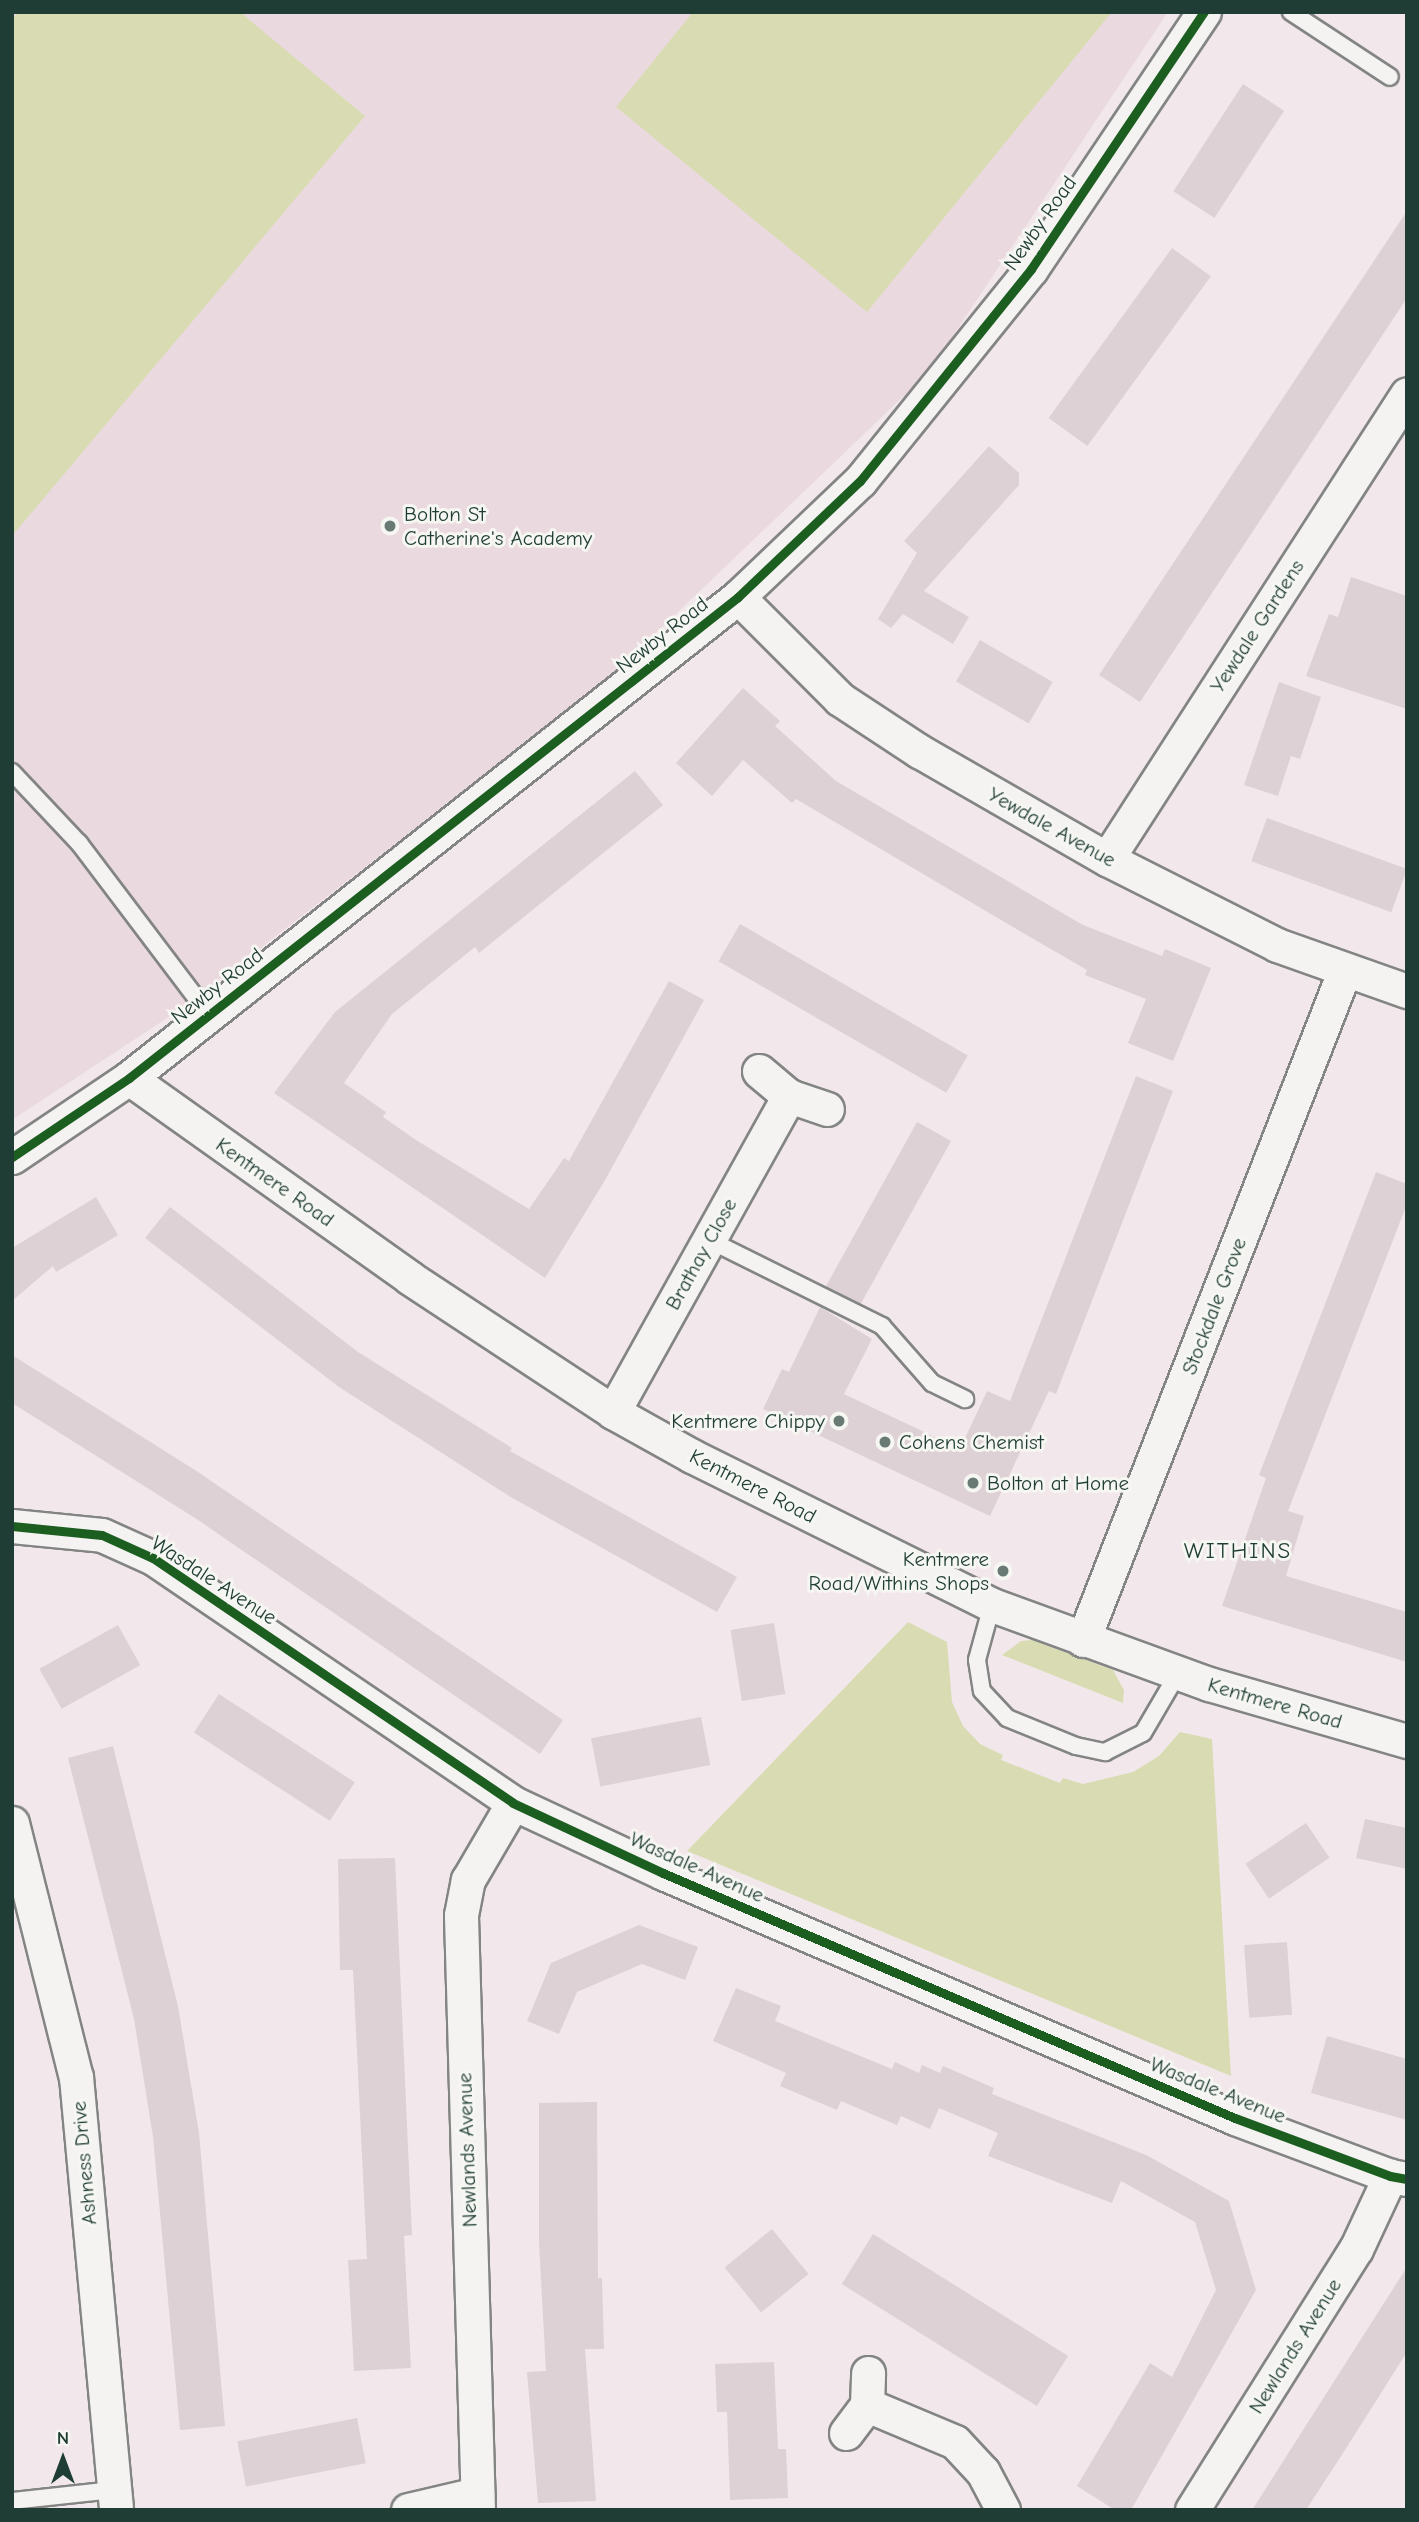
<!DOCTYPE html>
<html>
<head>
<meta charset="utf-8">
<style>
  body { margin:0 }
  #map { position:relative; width:1419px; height:2522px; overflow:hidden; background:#f2e8eb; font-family:"Comic Neue",sans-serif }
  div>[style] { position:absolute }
  .built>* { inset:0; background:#ebd9e0 }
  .green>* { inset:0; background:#d9dcb3 }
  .building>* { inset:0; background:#ddd1d6; transform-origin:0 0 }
  .roads { filter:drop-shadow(2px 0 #838484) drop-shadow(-2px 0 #838484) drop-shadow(0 2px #838484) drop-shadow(0 -2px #838484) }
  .lane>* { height:16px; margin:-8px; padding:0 8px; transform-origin:8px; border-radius:8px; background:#f5f3f2 }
  .street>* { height:33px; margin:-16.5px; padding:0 16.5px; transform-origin:16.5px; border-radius:16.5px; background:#f5f3f2 }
  .cycleway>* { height:9px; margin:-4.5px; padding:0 4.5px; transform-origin:4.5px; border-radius:4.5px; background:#1b5e20 }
  .dots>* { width:19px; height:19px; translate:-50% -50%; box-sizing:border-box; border:4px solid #f6f6f2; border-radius:50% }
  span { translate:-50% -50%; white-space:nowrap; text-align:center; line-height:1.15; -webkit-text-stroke:6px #f6f6f2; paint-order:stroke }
  .street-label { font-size:21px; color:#1f3d34 }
  .poi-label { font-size:21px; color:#1f3d34 }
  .left { translate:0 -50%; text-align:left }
  .right { translate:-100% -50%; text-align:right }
  .neighbourhood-label { font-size:23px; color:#1f3d34; letter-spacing:2px }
  .frame { position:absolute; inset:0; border:14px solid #1f3d34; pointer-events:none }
  .north { position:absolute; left:28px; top:2424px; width:70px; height:70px; -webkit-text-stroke:5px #f6f6f2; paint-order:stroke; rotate:0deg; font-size:19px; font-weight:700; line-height:28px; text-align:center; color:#1f3d34 }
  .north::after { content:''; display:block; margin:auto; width:24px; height:32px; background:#1f3d34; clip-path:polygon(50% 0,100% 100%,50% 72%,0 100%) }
</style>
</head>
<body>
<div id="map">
  <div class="built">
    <i style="clip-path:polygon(12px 12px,1168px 12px,929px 372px,607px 680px,184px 1007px,12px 1120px)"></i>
  </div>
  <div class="green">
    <i style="clip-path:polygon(18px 12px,240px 12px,365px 116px,12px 536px,12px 20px)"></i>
    <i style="clip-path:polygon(693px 12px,1112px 12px,867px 312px,616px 107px)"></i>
    <i style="clip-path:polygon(908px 1622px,947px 1642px,952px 1702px,963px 1726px,980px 1744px,1003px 1755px,1001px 1760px,1060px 1783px,1063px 1778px,1083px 1784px,1133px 1772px,1159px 1756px,1180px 1732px,1212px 1739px,1231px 2076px,687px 1851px)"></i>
    <i style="clip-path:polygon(1032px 1640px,1113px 1670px,1124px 1690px,1123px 1703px,1002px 1655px,1021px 1641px)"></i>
  </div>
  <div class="building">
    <i style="left:1243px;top:84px;width:49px;height:128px;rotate:33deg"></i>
    <i style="clip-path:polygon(1407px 211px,1407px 298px,1140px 702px,1099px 675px)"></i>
    <i style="left:1172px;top:248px;width:48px;height:210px;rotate:36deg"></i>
    <i style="clip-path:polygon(989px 446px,1019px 473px,1019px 485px,924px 591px,969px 617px,953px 644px,903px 614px,891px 628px,878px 619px,917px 553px,904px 541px)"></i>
    <i style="clip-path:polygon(1351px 577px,1407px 596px,1407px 709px,1306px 676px,1329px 614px,1338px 617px)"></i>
    <i style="left:980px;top:640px;width:84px;height:48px;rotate:30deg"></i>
    <i style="clip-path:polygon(1279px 682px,1321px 697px,1300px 759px,1291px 756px,1278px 796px,1244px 785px)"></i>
    <i style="clip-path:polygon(743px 688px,780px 721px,775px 726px,836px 781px,1083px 925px,1162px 956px,1165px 949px,1211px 968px,1173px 1061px,1128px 1043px,1146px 999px,1085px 975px,1087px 970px,1018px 930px,796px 799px,792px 803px,743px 760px,712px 796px,676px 763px)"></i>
    <i style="clip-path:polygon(635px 771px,663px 805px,479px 953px,475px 947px,392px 1014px,344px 1083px,386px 1112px,383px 1117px,416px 1140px,529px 1209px,564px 1158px,569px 1161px,669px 981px,704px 1000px,604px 1182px,545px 1278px,274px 1093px,335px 1012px)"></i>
    <i style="left:1267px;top:818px;width:149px;height:46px;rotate:20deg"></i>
    <i style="left:740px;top:924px;width:263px;height:43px;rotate:30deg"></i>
    <i style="clip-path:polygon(1136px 1076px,1173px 1091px,1056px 1394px,1049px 1391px,990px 1516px,763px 1409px,782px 1369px,789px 1372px,820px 1307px,872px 1339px,844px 1394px,960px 1449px,987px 1391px,1010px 1401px)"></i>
    <i style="left:917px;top:1122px;width:39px;height:188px;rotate:29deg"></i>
    <i style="clip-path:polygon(1376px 1172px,1407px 1184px,1407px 1204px,1288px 1511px,1304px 1516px,1286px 1576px,1407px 1612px,1407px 1662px,1222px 1606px,1266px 1478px,1259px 1475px)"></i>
    <i style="clip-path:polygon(96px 1197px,118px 1235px,56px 1272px,53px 1266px,12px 1301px,12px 1248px)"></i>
    <i style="clip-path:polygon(170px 1207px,358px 1352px,512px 1448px,510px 1451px,737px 1577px,717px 1612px,509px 1496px,339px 1387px,145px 1238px)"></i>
    <i style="clip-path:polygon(12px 1355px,195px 1470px,563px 1720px,540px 1754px,195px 1518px,12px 1403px)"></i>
    <i style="left:774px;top:1623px;width:72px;height:44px;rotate:81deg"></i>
    <i style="left:118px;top:1625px;width:46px;height:90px;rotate:61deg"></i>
    <i style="left:219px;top:1694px;width:162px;height:46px;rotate:33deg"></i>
    <i style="left:701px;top:1717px;width:49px;height:112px;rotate:79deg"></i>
    <i style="clip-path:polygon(113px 1746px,178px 2006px,199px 2133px,225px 2426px,180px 2430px,153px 2137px,134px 2019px,68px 1758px)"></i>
    <i style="clip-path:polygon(1365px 1819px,1407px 1828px,1407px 1869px,1356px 1858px)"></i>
    <i style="left:1306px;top:1823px;width:42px;height:73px;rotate:56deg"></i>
    <i style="clip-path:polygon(395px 1858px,412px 2235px,404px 2236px,411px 2368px,354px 2371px,348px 2260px,367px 2259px,353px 1970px,340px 1970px,338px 1859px)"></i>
    <i style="clip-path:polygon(639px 1925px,698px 1947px,685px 1980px,642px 1964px,577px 1992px,559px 2034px,527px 2021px,551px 1963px)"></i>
    <i style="left:1287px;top:1942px;width:73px;height:43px;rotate:86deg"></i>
    <i style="clip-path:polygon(736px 1988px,781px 2006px,775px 2021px,892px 2069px,895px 2062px,919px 2073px,922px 2065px,940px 2073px,943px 2066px,994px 2088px,992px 2094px,1146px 2155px,1229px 2201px,1256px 2290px,1131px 2510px,1115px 2510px,1077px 2486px,1150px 2363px,1172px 2377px,1216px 2290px,1195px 2222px,1121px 2181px,1112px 2203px,988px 2156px,998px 2133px,939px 2108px,930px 2129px,901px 2116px,897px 2125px,841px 2101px,837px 2110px,780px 2086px,786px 2073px,713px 2041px)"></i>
    <i style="clip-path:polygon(1327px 2036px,1407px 2059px,1407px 2120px,1311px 2093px)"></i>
    <i style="clip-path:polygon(597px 2102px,598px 2278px,602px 2278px,604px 2349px,585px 2349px,596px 2501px,538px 2503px,527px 2372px,546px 2371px,539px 2243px,539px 2103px)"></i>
    <i style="left:772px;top:2229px;width:58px;height:61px;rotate:51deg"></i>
    <i style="left:873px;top:2234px;width:230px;height:59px;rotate:32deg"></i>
    <i style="clip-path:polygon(1407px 2267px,1407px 2352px,1345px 2450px,1306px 2510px,1252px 2510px)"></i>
    <i style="clip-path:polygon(774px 2362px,778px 2449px,786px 2449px,788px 2498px,730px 2500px,727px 2412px,717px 2412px,715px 2364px)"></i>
    <i style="left:357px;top:2418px;width:46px;height:122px;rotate:79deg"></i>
  </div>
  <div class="roads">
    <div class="lane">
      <i style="left:1291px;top:12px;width:118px;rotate:33.3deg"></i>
      <i style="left:12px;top:772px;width:98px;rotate:46.7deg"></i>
      <i style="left:79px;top:843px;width:216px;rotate:52.9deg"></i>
      <i style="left:709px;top:1240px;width:193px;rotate:26.4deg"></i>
      <i style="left:882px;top:1326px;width:76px;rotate:48.7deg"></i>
      <i style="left:932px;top:1383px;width:37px;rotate:26deg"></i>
      <i style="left:992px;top:1605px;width:57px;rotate:105.3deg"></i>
      <i style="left:977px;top:1660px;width:31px;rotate:81deg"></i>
      <i style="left:982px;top:1691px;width:37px;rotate:47deg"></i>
      <i style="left:1007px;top:1718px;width:74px;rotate:22.1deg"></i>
      <i style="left:1076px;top:1746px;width:30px;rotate:12deg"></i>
      <i style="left:1105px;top:1752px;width:42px;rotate:-26.6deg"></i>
      <i style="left:1143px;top:1733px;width:69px;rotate:-59.7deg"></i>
      <i style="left:12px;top:2501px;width:103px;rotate:-6.2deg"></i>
    </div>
    <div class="street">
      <i style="left:738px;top:597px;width:144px;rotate:45deg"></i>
      <i style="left:840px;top:699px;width:95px;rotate:33.4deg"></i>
      <i style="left:919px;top:751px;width:217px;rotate:29.9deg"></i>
      <i style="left:1107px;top:859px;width:191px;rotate:26.8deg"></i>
      <i style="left:1277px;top:945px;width:138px;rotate:19.5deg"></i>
      <i style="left:1107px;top:859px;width:553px;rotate:-57.17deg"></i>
      <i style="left:759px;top:1071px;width:39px;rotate:40deg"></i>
      <i style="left:789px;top:1096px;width:40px;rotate:18.9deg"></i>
      <i style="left:129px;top:1078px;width:345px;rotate:35.4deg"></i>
      <i style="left:410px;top:1278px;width:243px;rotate:33.4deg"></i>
      <i style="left:613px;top:1412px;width:90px;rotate:29.1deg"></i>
      <i style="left:692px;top:1456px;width:335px;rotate:26.4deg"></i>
      <i style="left:992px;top:1605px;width:231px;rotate:20deg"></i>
      <i style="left:1209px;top:1684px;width:206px;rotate:16.1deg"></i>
      <i style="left:12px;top:1157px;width:141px;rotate:-34deg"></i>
      <i style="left:129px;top:1078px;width:776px;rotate:-38.3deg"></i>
      <i style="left:738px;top:597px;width:168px;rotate:-43.6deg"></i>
      <i style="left:860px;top:481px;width:272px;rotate:-51.1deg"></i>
      <i style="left:1031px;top:269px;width:310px;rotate:-56.1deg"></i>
      <i style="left:613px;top:1412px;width:362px;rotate:-60.9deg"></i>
      <i style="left:12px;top:1526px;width:90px;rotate:5.7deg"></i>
      <i style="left:102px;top:1535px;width:56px;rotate:24.3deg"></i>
      <i style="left:153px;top:1558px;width:435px;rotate:34.2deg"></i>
      <i style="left:513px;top:1803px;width:166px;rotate:25deg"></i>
      <i style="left:663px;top:1873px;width:622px;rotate:23.19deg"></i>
      <i style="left:1235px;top:2118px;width:165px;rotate:20.5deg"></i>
      <i style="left:1390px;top:2176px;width:17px;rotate:10deg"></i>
      <i style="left:1083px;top:1640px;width:717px;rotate:-68.66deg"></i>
      <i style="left:12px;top:1823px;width:262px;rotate:75.9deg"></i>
      <i style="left:76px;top:2077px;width:435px;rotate:84.7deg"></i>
      <i style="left:867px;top:2405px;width:95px;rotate:22.8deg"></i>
      <i style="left:955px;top:2442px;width:41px;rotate:47deg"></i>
      <i style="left:983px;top:2472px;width:43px;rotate:62.2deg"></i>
      <i style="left:846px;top:2433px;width:35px;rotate:-53deg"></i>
      <i style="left:867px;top:2405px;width:32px;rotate:-88deg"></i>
      <i style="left:408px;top:2510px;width:71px;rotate:-13.1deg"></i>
      <i style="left:478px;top:2510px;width:595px;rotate:-91.64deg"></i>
      <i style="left:461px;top:1915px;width:36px;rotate:-79deg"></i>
      <i style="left:468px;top:1880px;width:89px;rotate:-59.7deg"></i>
      <i style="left:1192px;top:2510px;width:308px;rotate:-57.9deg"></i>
      <i style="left:1356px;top:2249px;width:81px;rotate:-65deg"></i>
    </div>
  </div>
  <div class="cycleway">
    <i style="left:12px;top:1157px;width:141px;rotate:-34deg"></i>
    <i style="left:129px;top:1078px;width:776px;rotate:-38.3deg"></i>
    <i style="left:738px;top:597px;width:168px;rotate:-43.6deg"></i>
    <i style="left:860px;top:481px;width:272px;rotate:-51.1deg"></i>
    <i style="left:1031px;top:269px;width:310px;rotate:-56.1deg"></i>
    <i style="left:12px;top:1526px;width:90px;rotate:5.7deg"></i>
    <i style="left:102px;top:1535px;width:56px;rotate:24.3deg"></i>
    <i style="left:153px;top:1558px;width:435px;rotate:34.2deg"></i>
    <i style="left:513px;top:1803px;width:166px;rotate:25deg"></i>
    <i style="left:663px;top:1873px;width:622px;rotate:23.19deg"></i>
    <i style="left:1235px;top:2118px;width:165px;rotate:20.5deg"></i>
    <i style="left:1390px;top:2176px;width:17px;rotate:10deg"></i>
  </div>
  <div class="dots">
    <i style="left:390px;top:526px;background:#697974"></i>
    <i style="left:839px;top:1421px;background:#697974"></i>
    <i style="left:885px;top:1442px;background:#697974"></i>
    <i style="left:973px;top:1483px;background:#697974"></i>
    <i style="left:1003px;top:1571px;background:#697974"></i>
  </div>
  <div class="street-label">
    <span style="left:1040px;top:223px;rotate:-55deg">Newby Road</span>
    <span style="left:1257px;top:626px;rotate:-57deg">Yewdale Gardens</span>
    <span style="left:662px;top:635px;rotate:-38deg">Newby Road</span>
    <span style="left:1052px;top:827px;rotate:29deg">Yewdale Avenue</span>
    <span style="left:217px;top:986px;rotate:-38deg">Newby Road</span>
    <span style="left:275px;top:1182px;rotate:35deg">Kentmere Road</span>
    <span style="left:701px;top:1254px;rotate:-61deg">Brathay Close</span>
    <span style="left:1214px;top:1306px;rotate:-69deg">Stockdale Grove</span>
    <span style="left:753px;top:1486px;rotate:27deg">Kentmere Road</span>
    <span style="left:214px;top:1580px;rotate:33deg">Wasdale Avenue</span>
    <span style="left:1275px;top:1703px;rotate:16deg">Kentmere Road</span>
    <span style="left:697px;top:1867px;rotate:24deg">Wasdale Avenue</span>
    <span style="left:1218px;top:2090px;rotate:22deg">Wasdale Avenue</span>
    <span style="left:467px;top:2150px;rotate:-92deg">Newlands Avenue</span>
    <span style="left:84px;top:2163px;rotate:-95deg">Ashness Drive</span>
    <span style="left:1295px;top:2346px;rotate:-58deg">Newlands Avenue</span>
  </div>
  <div class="poi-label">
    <span class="left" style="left:404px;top:526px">Bolton St<br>Catherine's Academy</span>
    <span class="right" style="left:825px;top:1421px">Kentmere Chippy</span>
    <span class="left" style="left:899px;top:1442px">Cohens Chemist</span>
    <span class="left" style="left:987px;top:1483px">Bolton at Home</span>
    <span class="right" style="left:989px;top:1571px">Kentmere<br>Road/Withins Shops</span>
  </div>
  <div class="neighbourhood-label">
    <span style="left:1238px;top:1551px">WITHINS</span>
  </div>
  <div class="frame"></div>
  <div class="north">N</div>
</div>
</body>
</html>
